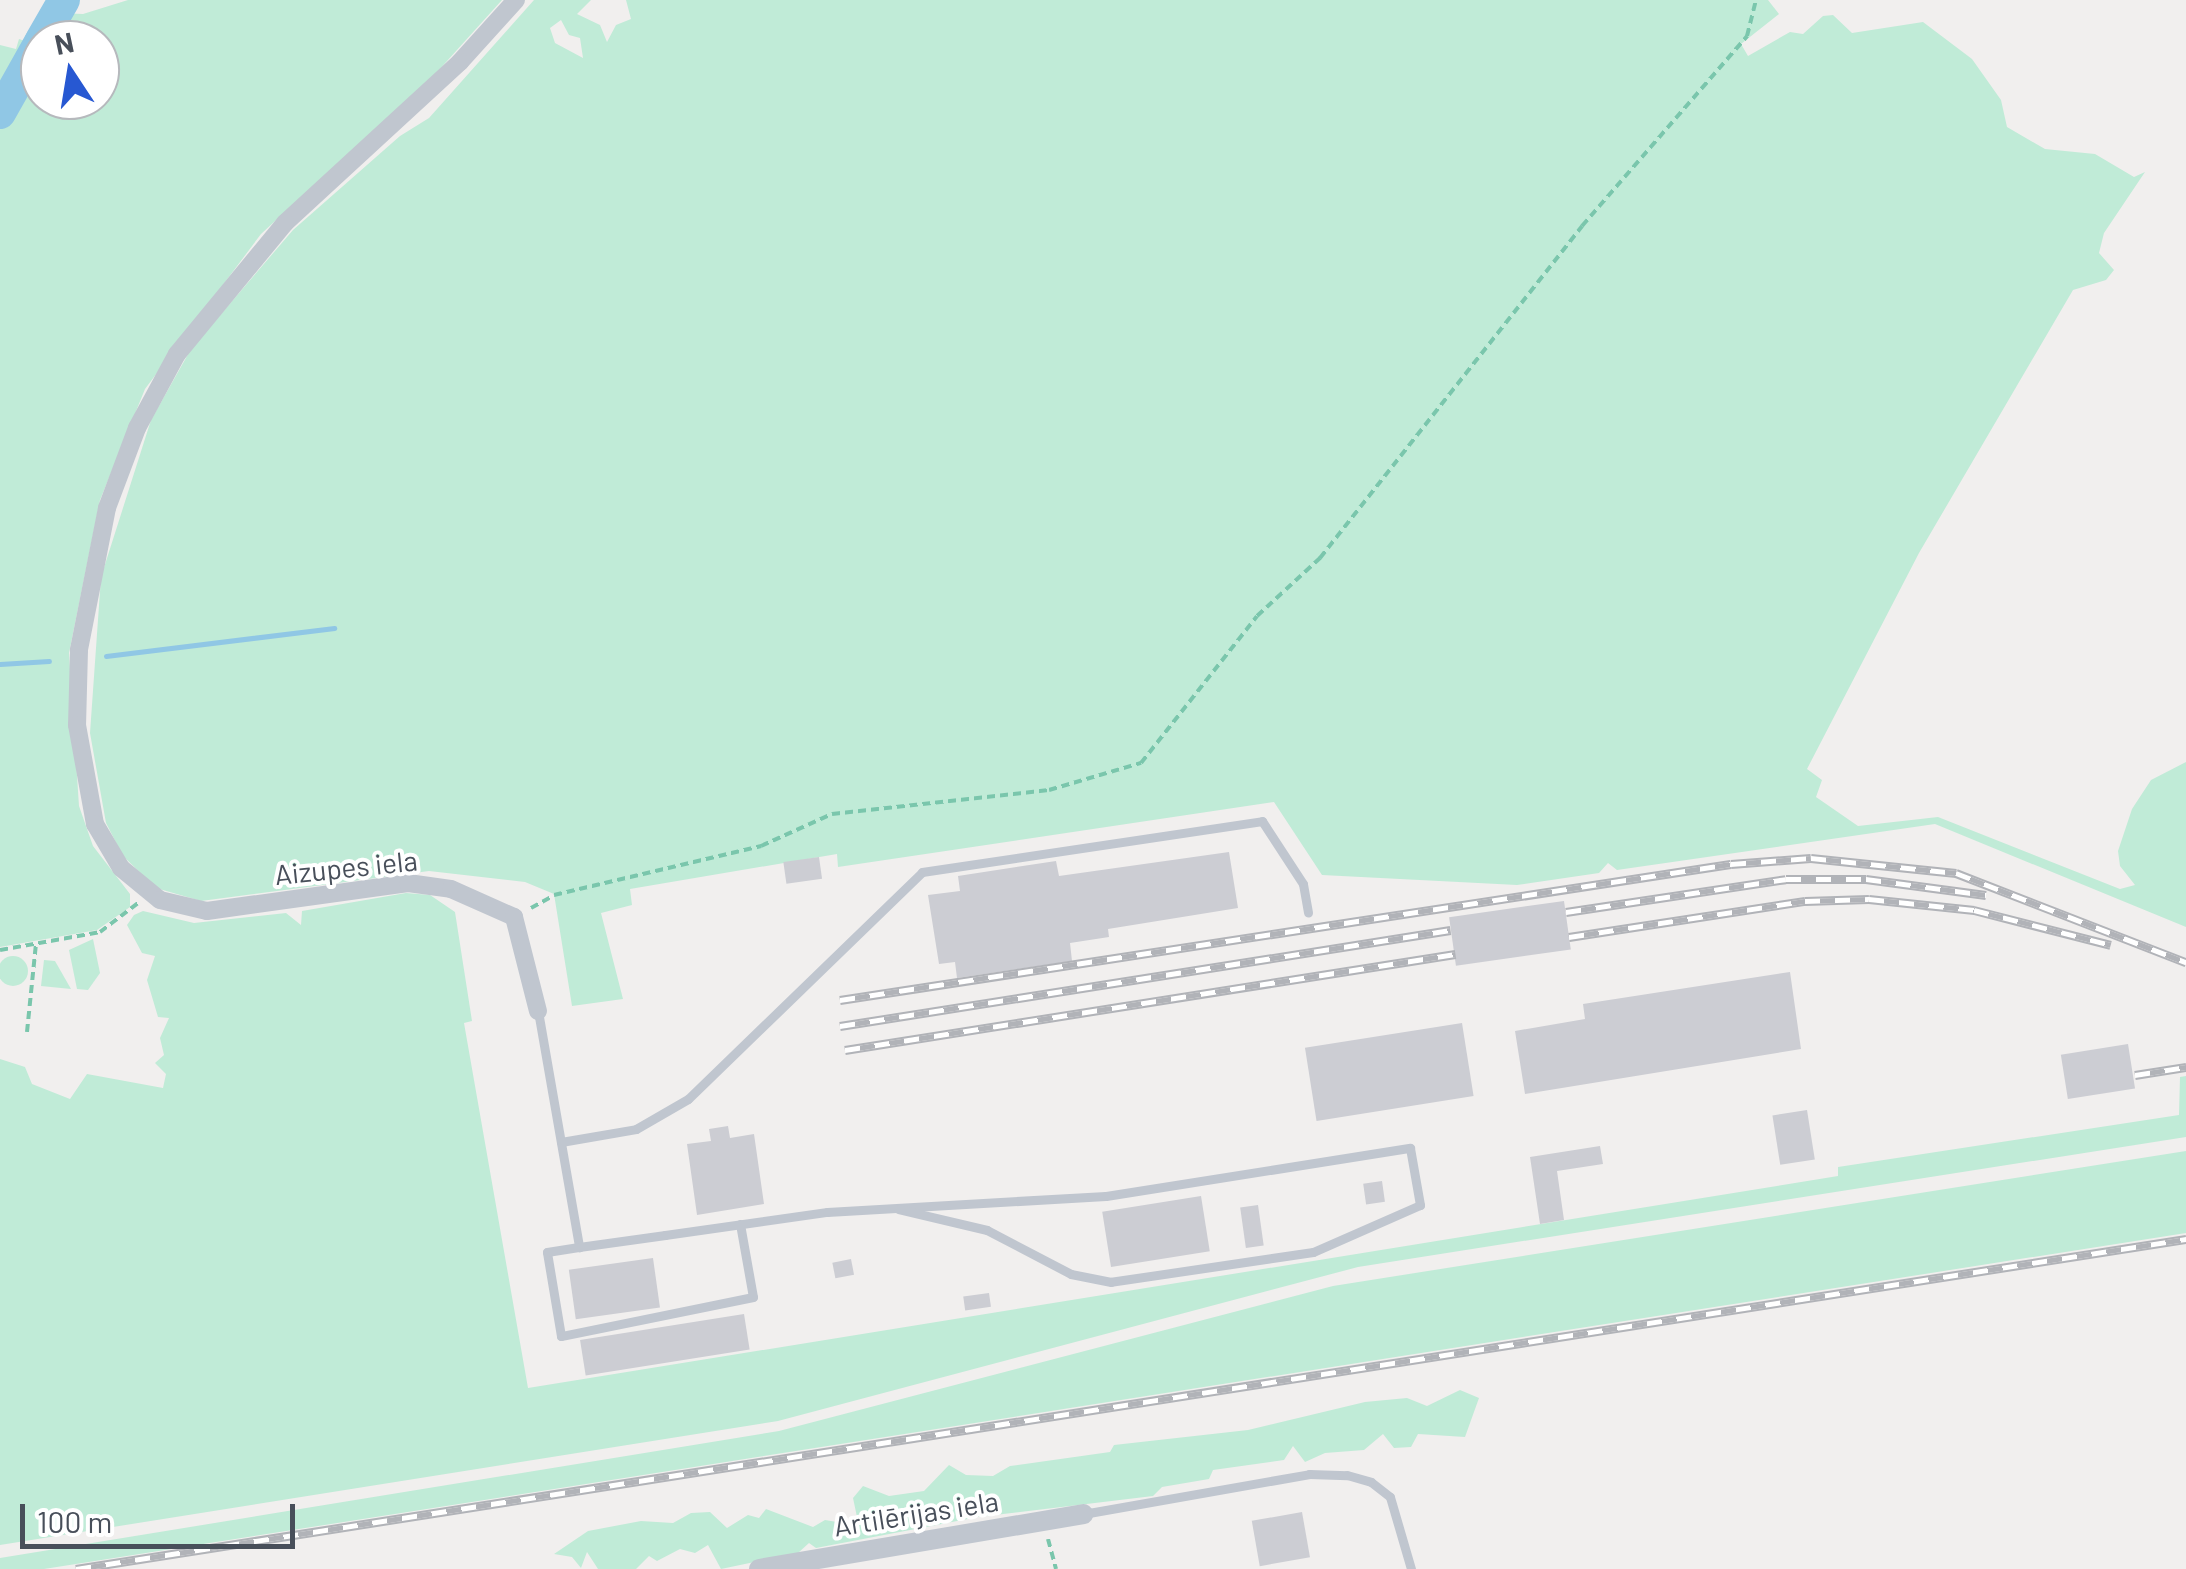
<!DOCTYPE html>
<html>
<head>
<meta charset="utf-8">
<style>
  body { margin:0 }
  #map { position:relative; width:2186px; height:1569px; overflow:hidden; background:#f1efee; font-family:Barlow,sans-serif }
  div>[style] { position:absolute }
  .green>* { inset:0; background:#c0ebd7 }
  .round { border-radius:50% }
  .stream>* { height:5px; margin:-2.5px; padding:0 2.5px; transform-origin:2.5px; border-radius:2.5px; background:#90c7e5 }
  .river>* { height:32px; margin:-16px; padding:0 16px; transform-origin:16px; border-radius:16px; background:#90c7e5 }
  .building>* { inset:0; background:#cccdd3; transform-origin:0 0 }
  .path>* { height:4px; margin-top:-2px; transform-origin:0; background:repeating-linear-gradient(90deg,#7ac6ac 0 8px,transparent 0 13px) }
  .service>* { height:9px; margin:-4.5px; padding:0 4.5px; transform-origin:4.5px; border-radius:4.5px; background:#c0c6cf }
  .minor>* { height:18px; margin:-9px; padding:0 9px; transform-origin:9px; border-radius:9px; background:#c0c6cf }
  .tertiary>* { height:20px; margin:-10px; padding:0 10px; transform-origin:10px; border-radius:10px; background:#c0c6cf }
  .rail>* { height:9px; margin-top:-4.5px; transform-origin:0; background:repeating-linear-gradient(90deg,#fff 0 15px,#b1b3b8 0 30px); box-sizing:border-box; border-block:2px solid #b1b3b8 }
  span { translate:-50% -50%; white-space:nowrap; text-align:center; line-height:1.15; -webkit-text-stroke:8px #fff; paint-order:stroke }
  .street-label { font-size:28px; color:#484f5a }
  .north { position:absolute; left:20px; top:20px; width:100px; height:100px; box-sizing:border-box; background:#fff; border:2px solid #b6b9bd; border-radius:50%; rotate:348deg; font-size:28px; font-weight:700; line-height:40px; text-align:center; color:#484f5a }
  .north::after { content:''; display:block; margin:auto; width:35px; height:45px; background:#2758d2; clip-path:polygon(50% 0,100% 100%,50% 72%,0 100%) }
  .scale { position:absolute; left:20px; top:1504px; width:275px; height:45px; box-sizing:border-box; border:5px solid #484f5a; border-top:0; padding-left:12px; font-size:30px; line-height:35px; white-space:nowrap; color:#484f5a; -webkit-text-stroke:8px #fff; paint-order:stroke }
</style>
</head>
<body>
<div id="map">
  <div class="green">
    <i style="clip-path:polygon(128px 0,502px 0,438px 71px,261px 234px,145px 389px,100px 500px,69px 653px,79px 806px,93px 846px,130px 894px,130px 907px,97px 930px,0 947px,0 45px,16px 49px,19px 39px,40px 46px,40px 100px,100px 100px,100px 40px,50px 40px,59px 13px,83px 14px)"></i>
    <i style="clip-path:polygon(evenodd,534px 0,591px 0,577px 14px,600px 25px,607px 42px,616px 25px,631px 19px,626px 0,1768px 0,1779px 14px,1741px 44px,1748px 56px,1790px 32px,1803px 34px,1823px 16px,1833px 15px,1852px 33px,1923px 22px,1972px 59px,2001px 100px,2007px 127px,2045px 149px,2095px 154px,2134px 177px,2145px 172px,2104px 233px,2099px 253px,2114px 270px,2106px 280px,2073px 290px,1919px 553px,1807px 769px,1822px 780px,1816px 797px,1858px 826px,1938px 817px,2120px 889px,2135px 885px,2120px 866px,2118px 851px,2132px 809px,2151px 780px,2186px 762px,2186px 927px,1935px 824px,1617px 870px,1608px 863px,1599px 873px,1517px 885px,1322px 875px,1274px 802px,838px 867px,837px 854px,630px 889px,632px 905px,601px 913px,623px 999px,572px 1006px,554px 894px,525px 882px,429px 871px,201px 901px,156px 888px,123px 856px,106px 823px,90px 733px,101px 577px,151px 420px,191px 349px,293px 230px,400px 136px,429px 118px,534px 0,561px 20px,569px 35px,580px 38px,583px 58px,555px 43px,550px 28px,561px 20px)"></i>
    <i style="clip-path:polygon(406px 893px,430px 895px,455px 912px,472px 1021px,464px 1023px,528px 1388px,1838px 1176px,1838px 1167px,2179px 1115px,2180px 1077px,2186px 1076px,2186px 1137px,1358px 1267px,778px 1421px,0 1545px,0 1059px,25px 1067px,32px 1084px,70px 1099px,87px 1074px,163px 1088px,166px 1074px,155px 1063px,164px 1055px,160px 1038px,169px 1018px,158px 1017px,147px 980px,155px 956px,142px 953px,127px 925px,134px 915px,143px 911px,194px 923px,286px 913px,301px 925px,302px 911px)"></i>
    <i style="clip-path:polygon(93px 939px,100px 973px,88px 990px,77px 989px,69px 950px)"></i>
    <i class="round" style="left:-2px;top:956px;width:30px;height:30px"></i>
    <i style="clip-path:polygon(44px 960px,55px 961px,71px 989px,41px 986px)"></i>
    <i style="clip-path:polygon(2186px 1151px,2186px 1233px,44px 1569px,0 1569px,0 1558px,779px 1431px,1333px 1286px)"></i>
    <i style="clip-path:polygon(1460px 1390px,1479px 1398px,1465px 1437px,1418px 1434px,1411px 1447px,1394px 1448px,1383px 1434px,1364px 1450px,1325px 1453px,1305px 1462px,1293px 1446px,1284px 1460px,1213px 1470px,1209px 1479px,1162px 1487px,1153px 1496px,978px 1517px,816px 1548px,809px 1543px,798px 1553px,721px 1569px,708px 1545px,695px 1553px,680px 1549px,657px 1561px,649px 1556px,636px 1569px,598px 1569px,587px 1552px,581px 1568px,572px 1557px,554px 1554px,588px 1531px,641px 1521px,673px 1523px,691px 1513px,710px 1512px,727px 1528px,748px 1515px,759px 1518px,766px 1509px,813px 1527px,825px 1520px,843px 1523px,857px 1517px,853px 1498px,863px 1486px,889px 1496px,924px 1491px,949px 1465px,966px 1475px,993px 1476px,1010px 1466px,1110px 1452px,1114px 1445px,1248px 1430px,1365px 1402px,1407px 1398px,1427px 1406px)"></i>
  </div>
  <div class="stream">
    <i style="left:106px;top:656px;width:230px;rotate:-7deg"></i>
    <i style="left:0;top:664px;width:49px;rotate:-3.5deg"></i>
  </div>
  <div class="river">
    <i style="left:41px;top:40px;width:46px;rotate:-60.1deg"></i>
    <i style="left:0;top:113px;width:81px;rotate:-60.6deg"></i>
  </div>
  <div class="building">
    <i style="clip-path:polygon(1229px 852px,1238px 908px,1108px 929px,1109px 937px,1070px 943px,1072px 961px,957px 978px,955px 962px,939px 964px,928px 895px,960px 891px,958px 876px,1056px 861px,1059px 876px)"></i>
    <i style="left:819px;top:857px;width:22px;height:36px;rotate:82deg"></i>
    <i style="left:1564px;top:901px;width:49px;height:116px;rotate:82deg"></i>
    <i style="clip-path:polygon(1790px 972px,1801px 1049px,1525px 1094px,1515px 1031px,1585px 1019px,1583px 1004px)"></i>
    <i style="left:1462px;top:1023px;width:74px;height:159px;rotate:81deg"></i>
    <i style="left:2128px;top:1044px;width:45px;height:68px;rotate:81deg"></i>
    <i style="left:1807px;top:1110px;width:50px;height:35px;rotate:81deg"></i>
    <i style="clip-path:polygon(728px 1126px,730px 1138px,754px 1134px,764px 1204px,697px 1215px,687px 1144px,711px 1141px,709px 1129px)"></i>
    <i style="clip-path:polygon(1600px 1146px,1603px 1164px,1557px 1171px,1564px 1220px,1540px 1224px,1530px 1157px)"></i>
    <i style="left:1382px;top:1181px;width:21px;height:19px;rotate:82deg"></i>
    <i style="left:1201px;top:1196px;width:56px;height:100px;rotate:81deg"></i>
    <i style="left:1258px;top:1205px;width:41px;height:18px;rotate:82deg"></i>
    <i style="left:653px;top:1258px;width:50px;height:85px;rotate:82deg"></i>
    <i style="left:851px;top:1259px;width:16px;height:19px;rotate:79deg"></i>
    <i style="left:989px;top:1293px;width:14px;height:26px;rotate:82deg"></i>
    <i style="left:744px;top:1314px;width:36px;height:166px;rotate:81deg"></i>
    <i style="left:1302px;top:1512px;width:46px;height:51px;rotate:80deg"></i>
  </div>
  <div class="path">
    <i style="left:531px;top:908px;width:26px;rotate:-29deg"></i>
    <i style="left:554px;top:895px;width:213px;rotate:-13.3deg"></i>
    <i style="left:761px;top:846px;width:78px;rotate:-24.3deg"></i>
    <i style="left:832px;top:814px;width:218px;rotate:-6.3deg"></i>
    <i style="left:1049px;top:790px;width:96px;rotate:-16.4deg"></i>
    <i style="left:1141px;top:763px;width:187px;rotate:-51.7deg"></i>
    <i style="left:1257px;top:616px;width:86px;rotate:-42.6deg"></i>
    <i style="left:1320px;top:558px;width:423px;rotate:-51.7deg"></i>
    <i style="left:1582px;top:226px;width:252px;rotate:-49deg"></i>
    <i style="left:1747px;top:36px;width:37px;rotate:-76deg"></i>
    <i style="left:0;top:950px;width:102px;rotate:-10.2deg"></i>
    <i style="left:100px;top:932px;width:48px;rotate:-37.3deg"></i>
    <i style="left:27px;top:1032px;width:88px;rotate:-84.2deg"></i>
    <i style="left:1048px;top:1539px;width:31px;rotate:75deg"></i>
  </div>
  <div class="service">
    <i style="left:538px;top:1011px;width:240px;rotate:80.1deg"></i>
    <i style="left:561px;top:1142px;width:76px;rotate:-9.8deg"></i>
    <i style="left:636px;top:1129px;width:60px;rotate:-30deg"></i>
    <i style="left:688px;top:1099px;width:326px;rotate:-44.1deg"></i>
    <i style="left:922px;top:872px;width:344px;rotate:-8.5deg"></i>
    <i style="left:1262px;top:821px;width:75px;rotate:56.9deg"></i>
    <i style="left:1303px;top:884px;width:29px;rotate:80deg"></i>
    <i style="left:740px;top:1224px;width:74px;rotate:79.9deg"></i>
    <i style="left:753px;top:1297px;width:196px;rotate:168.5deg"></i>
    <i style="left:561px;top:1336px;width:85px;rotate:-99.5deg"></i>
    <i style="left:547px;top:1252px;width:32px;rotate:-9deg"></i>
    <i style="left:579px;top:1247px;width:87px;rotate:-7.9deg"></i>
    <i style="left:665px;top:1235px;width:164px;rotate:-8.1deg"></i>
    <i style="left:827px;top:1212px;width:279px;rotate:-3.3deg"></i>
    <i style="left:1106px;top:1196px;width:308px;rotate:-9deg"></i>
    <i style="left:1410px;top:1148px;width:58px;rotate:80deg"></i>
    <i style="left:1420px;top:1205px;width:117px;rotate:156.3deg"></i>
    <i style="left:1313px;top:1252px;width:204px;rotate:171.6deg"></i>
    <i style="left:1111px;top:1282px;width:41px;rotate:-168.7deg"></i>
    <i style="left:1071px;top:1274px;width:95px;rotate:-152.4deg"></i>
    <i style="left:987px;top:1230px;width:91px;rotate:-166.7deg"></i>
    <i style="left:1083px;top:1514px;width:230px;rotate:-10deg"></i>
    <i style="left:1309px;top:1474px;width:38px;rotate:2deg"></i>
    <i style="left:1347px;top:1475px;width:25px;rotate:16deg"></i>
    <i style="left:1371px;top:1482px;width:24px;rotate:38deg"></i>
    <i style="left:1390px;top:1497px;width:75px;rotate:73.7deg"></i>
  </div>
  <div class="minor">
    <i style="left:516px;top:0;width:84px;rotate:132.1deg"></i>
    <i style="left:460px;top:62px;width:238px;rotate:137.4deg"></i>
    <i style="left:285px;top:223px;width:170px;rotate:129.5deg"></i>
    <i style="left:177px;top:354px;width:84px;rotate:118.4deg"></i>
    <i style="left:137px;top:428px;width:85px;rotate:110.6deg"></i>
    <i style="left:107px;top:508px;width:145px;rotate:101.2deg"></i>
    <i style="left:79px;top:650px;width:75px;rotate:91.5deg"></i>
    <i style="left:77px;top:725px;width:101px;rotate:79.7deg"></i>
    <i style="left:95px;top:824px;width:51px;rotate:59.4deg"></i>
    <i style="left:121px;top:868px;width:50px;rotate:39.4deg"></i>
    <i style="left:160px;top:900px;width:48px;rotate:13.2deg"></i>
    <i style="left:207px;top:911px;width:203px;rotate:-7.9deg"></i>
    <i style="left:408px;top:883px;width:43px;rotate:7.9deg"></i>
    <i style="left:451px;top:889px;width:69px;rotate:24deg"></i>
    <i style="left:514px;top:917px;width:97px;rotate:75.7deg"></i>
  </div>
  <div class="tertiary">
    <i style="left:759px;top:1569px;width:329px;rotate:-9.6deg"></i>
  </div>
  <div class="rail">
    <i style="left:1566px;top:912px;width:222px;rotate:-8.5deg"></i>
    <i style="left:1786px;top:879px;width:80px"></i>
    <i style="left:1866px;top:879px;width:121px;rotate:7.6deg"></i>
    <i style="left:1569px;top:937px;width:239px;rotate:-8.7deg"></i>
    <i style="left:1805px;top:901px;width:64px;rotate:-1.8deg"></i>
    <i style="left:1869px;top:899px;width:106px;rotate:6deg"></i>
    <i style="left:1974px;top:910px;width:141px;rotate:14.3deg"></i>
    <i style="left:840px;top:1000px;width:901px;rotate:-8.68deg"></i>
    <i style="left:1731px;top:864px;width:80px;rotate:-4.3deg"></i>
    <i style="left:1811px;top:858px;width:146px;rotate:5.9deg"></i>
    <i style="left:1956px;top:873px;width:247px;rotate:21.2deg"></i>
    <i style="left:840px;top:1026px;width:618px;rotate:-8.93deg"></i>
    <i style="left:845px;top:1050px;width:618px;rotate:-8.94deg"></i>
    <i style="left:2135px;top:1075px;width:52px;rotate:-8.9deg"></i>
    <i style="left:76px;top:1569px;width:2136px;rotate:-8.89deg"></i>
  </div>
  <div class="street-label">
    <span style="left:346px;top:867px;rotate:-6deg">Aizupes iela</span>
    <span style="left:916px;top:1513px;rotate:-9deg">Artilērijas iela</span>
  </div>
  <div class="north">N</div>
  <div class="scale">100 m</div>
</div>
</body>
</html>
